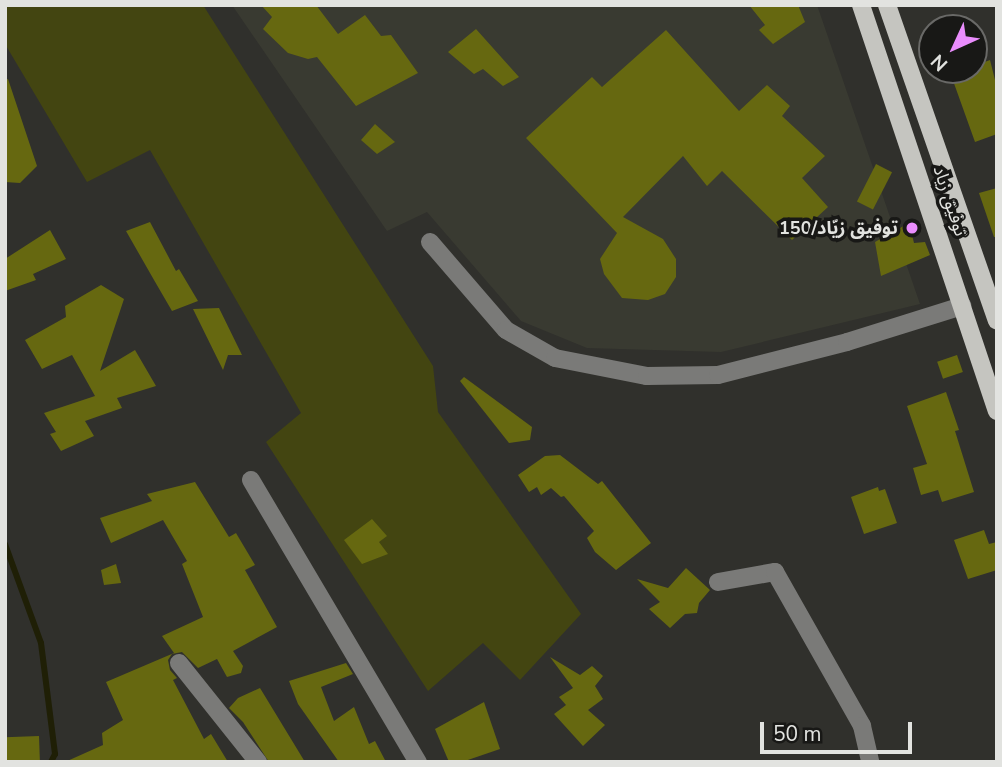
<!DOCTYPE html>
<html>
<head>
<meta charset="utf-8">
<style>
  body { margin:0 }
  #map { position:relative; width:1002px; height:767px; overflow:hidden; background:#30302c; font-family:"Nunito Sans","Noto Sans Arabic",sans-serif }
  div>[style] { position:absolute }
  .built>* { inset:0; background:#393a31 }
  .green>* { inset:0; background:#434511 }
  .stream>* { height:6px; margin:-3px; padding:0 3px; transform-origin:3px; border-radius:3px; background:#1f1f06 }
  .building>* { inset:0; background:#666810; transform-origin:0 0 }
  .minor>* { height:18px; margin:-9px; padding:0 9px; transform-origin:9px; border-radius:9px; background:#7a7a78 }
  .major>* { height:18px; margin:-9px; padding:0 9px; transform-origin:9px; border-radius:9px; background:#c5c5c0 }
  .dots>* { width:19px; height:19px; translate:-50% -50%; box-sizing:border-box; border:4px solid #181816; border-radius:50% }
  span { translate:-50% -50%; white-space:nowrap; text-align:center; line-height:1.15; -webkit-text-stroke:7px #181816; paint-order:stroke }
  .street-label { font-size:18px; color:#e2e3e0 }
  .poi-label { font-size:18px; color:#e2e3e0; font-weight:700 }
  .right { translate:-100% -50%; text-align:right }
  .frame { position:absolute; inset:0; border:7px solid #e2e3e0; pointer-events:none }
  .north { position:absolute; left:918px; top:14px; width:70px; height:70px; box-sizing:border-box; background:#181816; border:2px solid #696967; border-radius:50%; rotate:225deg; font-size:19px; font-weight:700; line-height:28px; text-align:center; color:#e2e3e0 }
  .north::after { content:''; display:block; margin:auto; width:24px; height:32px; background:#ea8dfd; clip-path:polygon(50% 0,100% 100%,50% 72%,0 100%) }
  .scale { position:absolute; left:760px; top:722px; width:152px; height:32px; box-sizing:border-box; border:4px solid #e2e3e0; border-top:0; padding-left:9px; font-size:21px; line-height:24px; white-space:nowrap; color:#e2e3e0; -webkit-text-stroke:5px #181816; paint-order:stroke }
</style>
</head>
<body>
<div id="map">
  <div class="built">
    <i style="clip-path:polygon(232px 5px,817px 5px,920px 304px,721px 352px,587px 348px,521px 321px,427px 212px,387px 231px)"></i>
  </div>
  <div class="green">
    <i style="clip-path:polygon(5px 5px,203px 5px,433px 366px,438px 412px,581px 614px,520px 680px,483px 643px,428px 691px,266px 442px,301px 413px,150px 150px,87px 182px,5px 44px)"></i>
  </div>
  <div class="stream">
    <i style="left:5px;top:544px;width:105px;rotate:70deg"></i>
    <i style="left:41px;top:643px;width:112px;rotate:82.8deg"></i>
    <i style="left:55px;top:754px;width:9px;rotate:117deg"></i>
  </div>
  <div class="building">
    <i style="clip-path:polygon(261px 5px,316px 5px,338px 34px,365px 15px,381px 36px,391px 35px,418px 73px,356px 106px,317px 57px,308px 59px,288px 53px,263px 29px,272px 17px)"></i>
    <i style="clip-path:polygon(749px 5px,798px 5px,805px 22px,773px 44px,759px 30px,765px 25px)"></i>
    <i style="clip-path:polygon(476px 29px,519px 77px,503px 86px,483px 69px,474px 74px,448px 52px)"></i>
    <i style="clip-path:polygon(666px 30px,739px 111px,767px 85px,790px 106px,782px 116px,825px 156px,802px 178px,828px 207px,792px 240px,722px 171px,707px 186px,683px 156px,623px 217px,663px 239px,676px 259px,676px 277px,665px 294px,648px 300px,622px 298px,604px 274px,600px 259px,617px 233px,526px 138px,592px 77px,602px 87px)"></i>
    <i style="clip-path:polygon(990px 60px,997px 88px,997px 134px,975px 142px,951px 75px,974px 70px,974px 66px)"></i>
    <i style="clip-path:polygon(8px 79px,37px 166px,20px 183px,5px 182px,5px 80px)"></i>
    <i style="clip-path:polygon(375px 124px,395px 142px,377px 154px,361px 140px)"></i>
    <i style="left:876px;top:164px;width:18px;height:42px;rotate:27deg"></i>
    <i style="clip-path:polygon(997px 188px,997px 237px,994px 237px,979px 193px)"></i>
    <i style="clip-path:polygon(150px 222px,176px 271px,179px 269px,198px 301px,172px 311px,154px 280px,126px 231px)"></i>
    <i style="clip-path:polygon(909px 223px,914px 243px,925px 242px,930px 255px,881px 276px,875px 242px)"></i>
    <i style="clip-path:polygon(50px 230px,66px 259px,33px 274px,36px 280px,5px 291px,5px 259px)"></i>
    <i style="clip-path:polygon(101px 285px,124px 299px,100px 371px,135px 350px,156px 386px,117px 398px,122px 408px,85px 421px,94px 436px,61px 451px,50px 434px,56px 432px,44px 413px,95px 396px,72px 355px,42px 369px,25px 340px,66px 317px,65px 306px)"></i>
    <i style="clip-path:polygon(219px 308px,242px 355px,228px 355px,223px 370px,193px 309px)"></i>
    <i style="left:957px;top:355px;width:18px;height:21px;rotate:71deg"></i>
    <i style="clip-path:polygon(464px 377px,532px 427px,530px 440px,509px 443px,460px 381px)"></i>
    <i style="clip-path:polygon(946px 392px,959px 430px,955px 431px,974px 492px,942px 502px,938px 490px,921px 495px,913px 468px,927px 464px,907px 406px)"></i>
    <i style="clip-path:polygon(560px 455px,598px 484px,602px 481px,651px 543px,616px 570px,595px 552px,587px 538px,594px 531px,564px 496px,561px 497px,551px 488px,541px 495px,537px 487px,529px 492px,518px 475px,545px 456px)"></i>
    <i style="clip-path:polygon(195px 482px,229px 537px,236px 533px,255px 565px,245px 570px,277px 627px,233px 651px,243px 666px,241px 673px,227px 677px,217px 659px,198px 668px,182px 652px,172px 654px,168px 660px,170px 670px,177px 678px,173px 680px,204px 739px,211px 734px,228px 762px,65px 762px,103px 745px,102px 733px,123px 720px,106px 682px,174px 653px,162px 636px,203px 617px,182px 564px,187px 561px,163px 520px,111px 543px,100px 518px,152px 501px,147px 494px)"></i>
    <i style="clip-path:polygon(878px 487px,879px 491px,885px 489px,897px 523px,864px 534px,851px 497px)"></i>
    <i style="clip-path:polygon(372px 519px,387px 536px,379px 542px,388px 554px,362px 564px,344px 540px)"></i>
    <i style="clip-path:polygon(984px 530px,989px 544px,997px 542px,997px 570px,968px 579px,954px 540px)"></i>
    <i style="clip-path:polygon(116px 564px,121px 583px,104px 585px,101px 570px)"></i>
    <i style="clip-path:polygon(686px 568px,710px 590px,699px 603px,697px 613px,685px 614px,670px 628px,649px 609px,660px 602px,637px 579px,668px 588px)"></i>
    <i style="clip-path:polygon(550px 657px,580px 675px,592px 666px,603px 676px,595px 686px,603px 699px,588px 710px,605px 725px,583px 746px,554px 714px,566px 705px,559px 697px,573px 688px)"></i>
    <i style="clip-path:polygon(346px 663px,353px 674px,321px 687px,334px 721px,354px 707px,369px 744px,375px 741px,386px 762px,339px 762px,298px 704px,289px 681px)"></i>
    <i style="clip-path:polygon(260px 688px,305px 762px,269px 762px,243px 722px,229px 708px,238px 698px)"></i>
    <i style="clip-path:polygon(484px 702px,500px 749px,462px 762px,449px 762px,435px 729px)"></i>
    <i style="left:39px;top:736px;width:26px;height:34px;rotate:88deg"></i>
  </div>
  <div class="minor">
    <i style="left:430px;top:242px;width:116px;rotate:49.2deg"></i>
    <i style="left:506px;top:330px;width:56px;rotate:29.7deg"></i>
    <i style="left:555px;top:358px;width:94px;rotate:11.1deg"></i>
    <i style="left:647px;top:376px;width:71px;rotate:-0.8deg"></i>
    <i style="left:718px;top:375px;width:133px;rotate:-14.3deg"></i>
    <i style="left:847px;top:342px;width:121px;rotate:-17.4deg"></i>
    <i style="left:251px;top:480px;width:328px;rotate:59.4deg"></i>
    <i style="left:718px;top:582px;width:58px;rotate:-10deg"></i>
    <i style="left:775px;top:572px;width:177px;rotate:60.5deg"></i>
    <i style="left:862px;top:726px;width:37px;rotate:77deg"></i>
    <i style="left:179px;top:663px;width:127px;rotate:51.4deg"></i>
  </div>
  <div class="major">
    <i style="left:861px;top:5px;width:428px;rotate:71.5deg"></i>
    <i style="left:887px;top:5px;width:334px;rotate:70.8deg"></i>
  </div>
  <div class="dots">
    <i style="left:912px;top:228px;background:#ea8dfd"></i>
  </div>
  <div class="street-label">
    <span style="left:950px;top:201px;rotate:72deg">توفيق زياد</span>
  </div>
  <div class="poi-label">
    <span class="right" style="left:898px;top:228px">توفيق زيّاد/150</span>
  </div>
  <div class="frame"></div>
  <div class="north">N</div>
  <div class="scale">50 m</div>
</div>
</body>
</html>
